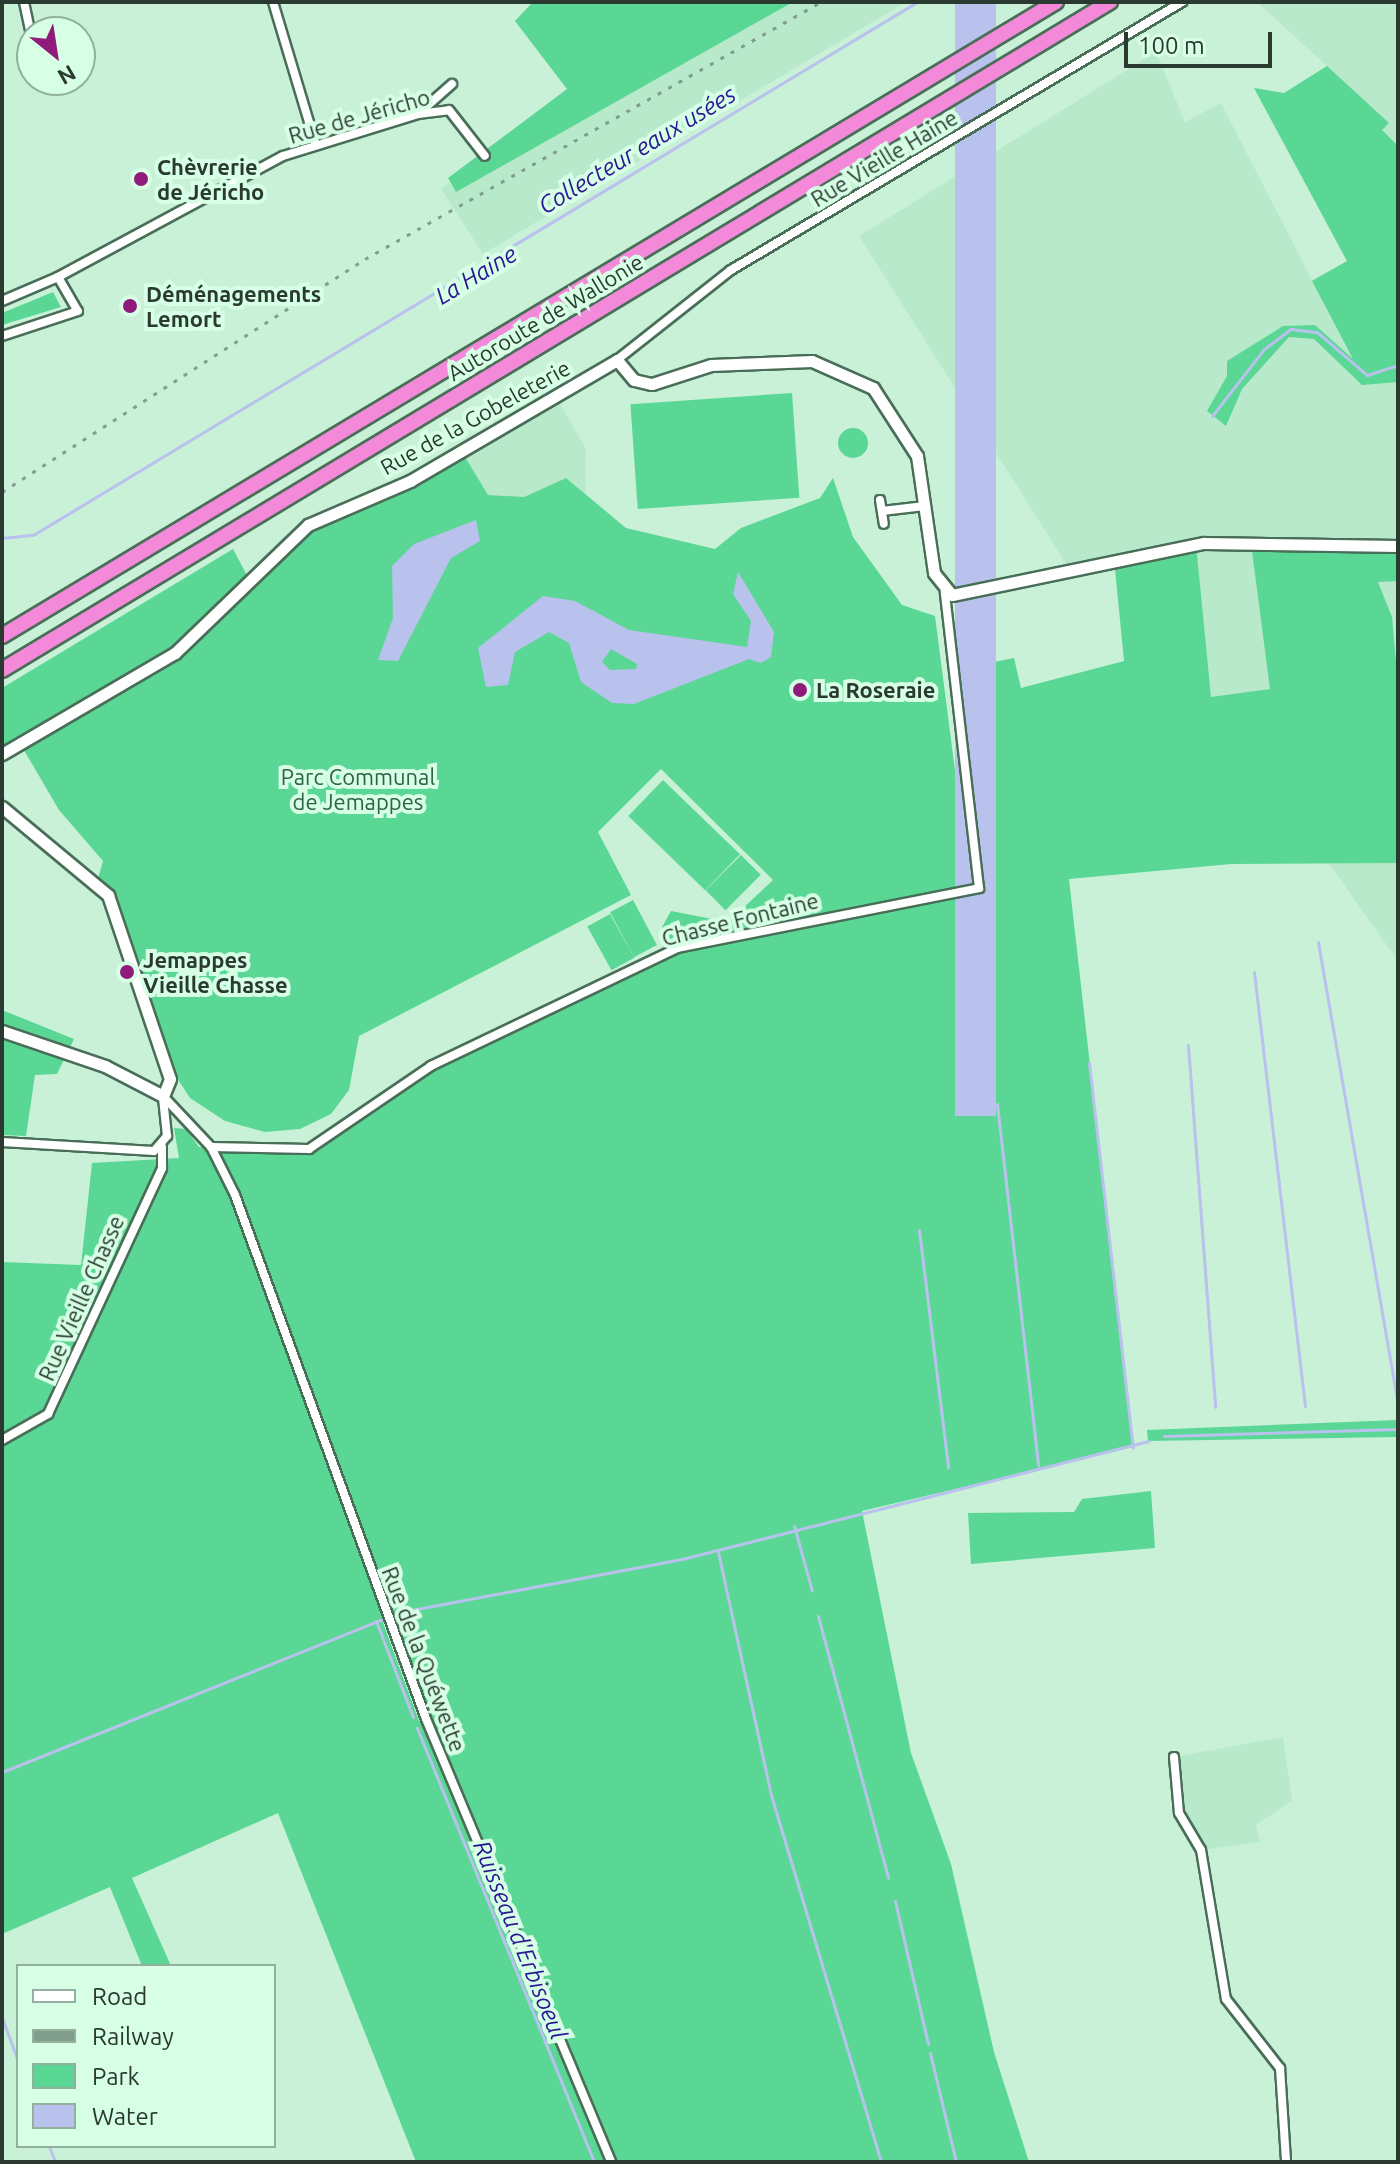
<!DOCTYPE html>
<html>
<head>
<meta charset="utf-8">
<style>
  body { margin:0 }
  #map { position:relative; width:1400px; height:2164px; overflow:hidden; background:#c9f1d8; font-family:Ubuntu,sans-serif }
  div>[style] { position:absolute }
  .built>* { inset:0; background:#b9e9cb }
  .green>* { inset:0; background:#5ad795; transform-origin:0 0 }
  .round { border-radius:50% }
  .water>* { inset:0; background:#b9c1ed; transform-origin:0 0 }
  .stream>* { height:3px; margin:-1.5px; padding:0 1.5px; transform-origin:1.5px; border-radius:1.5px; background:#b9c1ed }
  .roads { filter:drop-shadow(2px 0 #496e58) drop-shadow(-2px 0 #496e58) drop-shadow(0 2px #496e58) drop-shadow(0 -2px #496e58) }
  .street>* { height:8px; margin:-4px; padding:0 4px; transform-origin:4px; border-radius:4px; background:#fff }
  .secondary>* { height:11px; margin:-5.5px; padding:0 5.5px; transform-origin:5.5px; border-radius:5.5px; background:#fff }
  .highway>* { height:14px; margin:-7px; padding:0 7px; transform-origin:7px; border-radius:7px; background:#f489d9 }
  .rail>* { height:3px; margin-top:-1.5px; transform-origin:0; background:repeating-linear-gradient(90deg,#819e8c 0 4px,transparent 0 12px) }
  .dots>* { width:22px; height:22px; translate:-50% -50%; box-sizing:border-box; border:4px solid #d6ffe5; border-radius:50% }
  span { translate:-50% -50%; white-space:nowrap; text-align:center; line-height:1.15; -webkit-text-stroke:8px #d6ffe5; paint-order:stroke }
  .street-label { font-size:22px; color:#2a3a30 }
  .poi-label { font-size:22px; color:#2a3a30; font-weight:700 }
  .left { translate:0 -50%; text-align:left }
  .park-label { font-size:22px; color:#2e6245 }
  .water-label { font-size:24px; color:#2b1694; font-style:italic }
  .frame { position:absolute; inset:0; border:4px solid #2a3a30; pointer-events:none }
  .legend { position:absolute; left:16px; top:1964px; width:260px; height:184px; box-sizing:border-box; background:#d6ffe5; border:2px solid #91b09d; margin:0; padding:10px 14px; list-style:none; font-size:24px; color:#2a3a30 }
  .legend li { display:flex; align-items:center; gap:16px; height:40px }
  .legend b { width:40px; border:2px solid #91b09d }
  .north { position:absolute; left:16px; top:16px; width:80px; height:80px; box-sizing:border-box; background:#d6ffe5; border:2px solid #91b09d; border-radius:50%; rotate:150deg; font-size:22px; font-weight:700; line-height:32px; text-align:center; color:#2a3a30 }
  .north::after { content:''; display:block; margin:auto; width:28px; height:36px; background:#901b7a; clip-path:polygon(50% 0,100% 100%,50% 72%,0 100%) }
  .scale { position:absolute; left:1124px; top:32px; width:148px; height:36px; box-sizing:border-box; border:4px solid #2a3a30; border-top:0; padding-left:10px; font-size:24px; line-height:28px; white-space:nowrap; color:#2a3a30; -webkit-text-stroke:6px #d6ffe5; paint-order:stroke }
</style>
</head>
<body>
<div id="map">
  <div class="built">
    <i style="clip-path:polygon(533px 2px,906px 2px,483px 254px,441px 189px,567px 89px,515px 21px)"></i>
    <i style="clip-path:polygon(1257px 2px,1398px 2px,1398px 961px,1211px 697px,1196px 557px,1070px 570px,859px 236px,1156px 52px,1185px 122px,1221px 103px,1312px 280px,1347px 261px,1254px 88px,1284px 93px,1327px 66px)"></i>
    <i style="clip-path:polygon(560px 404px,586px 449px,585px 494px,566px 478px,524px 497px,487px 495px,464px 456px)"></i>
    <i style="clip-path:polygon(1283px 1737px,1292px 1801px,1256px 1825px,1260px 1842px,1201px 1850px,1179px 1813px,1174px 1757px)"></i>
  </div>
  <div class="green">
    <i style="clip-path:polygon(533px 2px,793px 2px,456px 192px,448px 178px,567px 89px,515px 21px)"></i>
    <i style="clip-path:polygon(1327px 66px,1389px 123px,1382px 130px,1398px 146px,1398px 382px,1362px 385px,1314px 339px,1289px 337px,1242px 389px,1226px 426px,1207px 411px,1227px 376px,1227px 361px,1283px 326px,1315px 325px,1353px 359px,1312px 281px,1347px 261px,1254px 88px,1284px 93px)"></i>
    <i style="clip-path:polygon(53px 292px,61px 307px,2px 325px,2px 313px)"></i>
    <i style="left:792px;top:393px;width:105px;height:162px;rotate:86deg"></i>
    <i class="round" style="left:838px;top:428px;width:30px;height:30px"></i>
    <i style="clip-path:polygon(evenodd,462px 452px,488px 495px,524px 497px,566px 478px,626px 528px,715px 549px,741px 528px,820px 498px,833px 478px,853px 537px,902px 605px,935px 616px,970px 886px,986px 883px,959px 669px,1014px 658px,1021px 688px,1124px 661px,1114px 559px,1196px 544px,1211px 697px,1270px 689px,1252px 551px,1398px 551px,1398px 581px,1378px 582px,1392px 617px,1398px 684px,1398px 863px,1231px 864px,1069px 879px,1133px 1447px,862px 1511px,911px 1753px,951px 1864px,994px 2052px,1029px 2162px,416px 2162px,278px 1813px,132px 1878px,171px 1966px,142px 1966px,110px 1887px,2px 1934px,2px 1262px,81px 1265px,92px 1163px,179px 1158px,174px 1128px,186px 1129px,199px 1147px,297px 1152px,431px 1066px,666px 953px,662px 927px,671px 911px,728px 922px,773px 880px,661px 769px,598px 832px,631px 895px,359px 1036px,349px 1090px,331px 1114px,300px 1129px,265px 1132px,225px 1121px,190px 1098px,171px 1069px,97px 882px,103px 861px,59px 810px,21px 745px,2px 754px,2px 688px,233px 549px,250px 581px,175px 653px,51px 729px,175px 655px,310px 527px,462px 452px,388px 1617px,425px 1720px,419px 1721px,382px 1620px,388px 1617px)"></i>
    <i style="left:663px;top:780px;width:107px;height:50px;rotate:44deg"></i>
    <i style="left:741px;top:855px;width:28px;height:50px;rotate:45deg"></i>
    <i style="left:633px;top:900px;width:51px;height:26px;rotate:62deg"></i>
    <i style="left:610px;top:914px;width:50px;height:26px;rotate:61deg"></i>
    <i style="clip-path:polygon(2px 1010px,74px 1039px,57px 1074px,35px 1075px,26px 1136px,2px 1135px)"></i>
    <i style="clip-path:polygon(1398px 1420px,1398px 1437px,1148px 1441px,1147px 1430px)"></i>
    <i style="clip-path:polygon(1151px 1491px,1155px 1548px,971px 1564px,968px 1513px,1074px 1512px,1082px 1499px)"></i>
  </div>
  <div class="water">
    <i style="left:955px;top:2px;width:41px;height:1114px"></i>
    <i style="clip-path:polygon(476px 520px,480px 541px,451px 558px,398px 661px,378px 660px,393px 618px,392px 566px,414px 544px)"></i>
    <i style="clip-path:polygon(evenodd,738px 572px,774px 632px,771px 657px,761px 663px,749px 659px,634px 704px,612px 703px,581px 682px,569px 643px,549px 632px,515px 652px,508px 685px,486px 687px,478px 648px,543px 596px,575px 601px,629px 630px,747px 647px,751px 621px,733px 594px,738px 572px,611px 649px,637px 664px,636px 669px,610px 670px,602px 662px,611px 649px)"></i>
  </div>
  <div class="stream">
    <i style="left:1212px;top:416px;width:85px;rotate:-52.2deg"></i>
    <i style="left:1264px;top:349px;width:34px;rotate:-37deg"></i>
    <i style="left:1291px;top:329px;width:26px;rotate:7deg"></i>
    <i style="left:1317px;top:332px;width:66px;rotate:40.7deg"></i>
    <i style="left:1367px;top:375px;width:33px;rotate:-18deg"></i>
    <i style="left:2px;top:538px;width:31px;rotate:-6deg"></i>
    <i style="left:33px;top:535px;width:1032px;rotate:-31.09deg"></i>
    <i style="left:1318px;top:942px;width:468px;rotate:80.2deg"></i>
    <i style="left:1254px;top:972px;width:437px;rotate:83.3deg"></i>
    <i style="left:1188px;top:1045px;width:363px;rotate:85.7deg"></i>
    <i style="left:1089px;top:1063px;width:387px;rotate:83.5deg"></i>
    <i style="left:997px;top:1104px;width:364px;rotate:83.5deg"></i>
    <i style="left:919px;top:1230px;width:239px;rotate:83deg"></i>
    <i style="left:1164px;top:1436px;width:234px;rotate:-1.7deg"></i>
    <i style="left:794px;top:1526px;width:67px;rotate:74.5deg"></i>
    <i style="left:718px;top:1552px;width:249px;rotate:77.7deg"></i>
    <i style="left:771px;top:1795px;width:383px;rotate:73.3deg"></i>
    <i style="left:401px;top:1612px;width:290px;rotate:-10.7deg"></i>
    <i style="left:686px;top:1558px;width:477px;rotate:-14.2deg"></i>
    <i style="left:818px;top:1616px;width:271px;rotate:75deg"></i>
    <i style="left:376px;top:1621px;width:103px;rotate:68.9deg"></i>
    <i style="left:417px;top:1728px;width:469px;rotate:67.8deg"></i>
    <i style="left:2px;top:1772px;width:410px;rotate:-21.9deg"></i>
    <i style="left:895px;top:1901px;width:147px;rotate:77deg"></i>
    <i style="left:2px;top:2018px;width:46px;rotate:69.6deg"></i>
    <i style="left:930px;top:2053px;width:112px;rotate:76.6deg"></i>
    <i style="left:49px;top:2146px;width:17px;rotate:69deg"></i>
  </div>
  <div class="roads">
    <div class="street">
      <i style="left:24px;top:2px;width:29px;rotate:78deg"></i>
      <i style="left:273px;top:2px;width:149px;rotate:73.3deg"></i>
      <i style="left:419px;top:113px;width:44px;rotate:-41.3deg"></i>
      <i style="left:58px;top:277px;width:255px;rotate:-28.3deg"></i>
      <i style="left:283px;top:156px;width:141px;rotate:-17.3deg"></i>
      <i style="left:418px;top:114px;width:31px;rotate:-7deg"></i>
      <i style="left:449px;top:110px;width:58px;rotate:52deg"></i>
      <i style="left:2px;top:301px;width:61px;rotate:-23.2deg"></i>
      <i style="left:58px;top:277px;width:39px;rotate:60deg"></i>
      <i style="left:78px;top:311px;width:80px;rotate:161.8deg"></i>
      <i style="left:617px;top:360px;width:145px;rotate:-38.3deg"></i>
      <i style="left:731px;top:270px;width:525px;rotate:-30.72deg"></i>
      <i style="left:880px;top:500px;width:24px;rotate:81deg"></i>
      <i style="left:882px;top:511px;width:43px;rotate:-6.6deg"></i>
      <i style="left:163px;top:1096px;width:70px;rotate:46.7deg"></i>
      <i style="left:211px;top:1147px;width:54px;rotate:63.4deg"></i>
      <i style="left:235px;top:1195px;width:558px;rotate:69.97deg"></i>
      <i style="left:426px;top:1719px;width:480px;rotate:67.3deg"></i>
      <i style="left:2px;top:1142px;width:152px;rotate:3.4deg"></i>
      <i style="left:154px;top:1151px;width:20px;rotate:-49deg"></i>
      <i style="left:167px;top:1136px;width:39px;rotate:-96deg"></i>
      <i style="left:211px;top:1147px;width:98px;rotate:1.2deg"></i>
      <i style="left:309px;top:1149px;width:148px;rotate:-34.2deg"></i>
      <i style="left:431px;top:1066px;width:273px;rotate:-25.6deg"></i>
      <i style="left:677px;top:948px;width:308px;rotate:-11.2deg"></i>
      <i style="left:979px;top:888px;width:298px;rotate:-96.6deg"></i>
      <i style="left:2px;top:1440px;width:53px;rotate:-29.5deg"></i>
      <i style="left:48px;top:1414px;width:271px;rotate:-65.1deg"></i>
      <i style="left:162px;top:1168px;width:21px;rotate:-90deg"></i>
      <i style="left:1174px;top:1757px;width:56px;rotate:84.9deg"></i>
      <i style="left:1179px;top:1813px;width:43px;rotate:59.3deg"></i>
      <i style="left:1201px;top:1850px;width:151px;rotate:80.5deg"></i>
      <i style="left:1226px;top:1999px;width:88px;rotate:52deg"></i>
      <i style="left:1280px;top:2068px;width:94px;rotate:86.3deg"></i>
    </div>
    <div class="secondary">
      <i style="left:2px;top:754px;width:200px;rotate:-30.3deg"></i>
      <i style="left:175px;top:653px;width:185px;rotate:-43.9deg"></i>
      <i style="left:308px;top:525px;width:111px;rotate:-23.3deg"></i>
      <i style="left:410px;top:481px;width:240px;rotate:-30.3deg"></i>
      <i style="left:617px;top:360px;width:26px;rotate:50deg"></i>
      <i style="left:634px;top:380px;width:18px;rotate:13deg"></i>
      <i style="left:652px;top:384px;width:62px;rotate:-17.9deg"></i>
      <i style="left:711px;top:365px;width:101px;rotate:-2.3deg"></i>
      <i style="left:812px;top:361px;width:67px;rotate:23.9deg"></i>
      <i style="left:873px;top:388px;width:81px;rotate:57.1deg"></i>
      <i style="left:917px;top:456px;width:118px;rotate:81.7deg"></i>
      <i style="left:934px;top:573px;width:28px;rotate:51deg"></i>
      <i style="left:952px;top:595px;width:257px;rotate:-11.7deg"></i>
      <i style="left:1204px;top:543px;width:194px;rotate:0.9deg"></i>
      <i style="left:2px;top:807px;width:138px;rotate:39.7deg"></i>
      <i style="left:108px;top:895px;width:194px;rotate:71.4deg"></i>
      <i style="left:170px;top:1079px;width:18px;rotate:112deg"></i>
      <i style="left:163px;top:1096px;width:65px;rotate:-152.7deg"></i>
      <i style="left:105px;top:1066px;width:109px;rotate:-161.2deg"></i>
    </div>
    <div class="highway">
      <i style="left:2px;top:636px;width:1230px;rotate:-31.03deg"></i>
      <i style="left:2px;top:670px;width:1294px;rotate:-31.09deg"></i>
    </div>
  </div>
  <div class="rail">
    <i style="left:2px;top:492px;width:431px;rotate:-32.7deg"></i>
    <i style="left:365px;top:259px;width:523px;rotate:-29.41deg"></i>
  </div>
  <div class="dots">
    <i style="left:141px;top:179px;background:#901b7a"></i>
    <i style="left:130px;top:306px;background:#901b7a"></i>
    <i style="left:800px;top:690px;background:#901b7a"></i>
    <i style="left:127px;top:972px;background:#901b7a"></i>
  </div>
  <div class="street-label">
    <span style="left:359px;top:116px;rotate:-16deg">Rue de Jéricho</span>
    <span style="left:884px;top:158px;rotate:-31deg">Rue Vieille Haine</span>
    <span style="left:545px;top:317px;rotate:-31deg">Autoroute de Wallonie</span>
    <span style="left:475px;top:417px;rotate:-29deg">Rue de la Gobeleterie</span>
    <span style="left:740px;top:919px;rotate:-14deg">Chasse Fontaine</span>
    <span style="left:81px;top:1298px;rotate:-66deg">Rue Vieille Chasse</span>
    <span style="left:424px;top:1659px;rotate:69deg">Rue de la Quéwette</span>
  </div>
  <div class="poi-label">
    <span class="left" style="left:157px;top:179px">Chèvrerie<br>de Jéricho</span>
    <span class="left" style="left:146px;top:306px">Déménagements<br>Lemort</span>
    <span class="left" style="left:816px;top:690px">La Roseraie</span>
    <span class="left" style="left:143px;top:972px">Jemappes<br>Vieille Chasse</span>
  </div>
  <div class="park-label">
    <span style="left:358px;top:789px">Parc Communal<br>de Jemappes</span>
  </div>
  <div class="water-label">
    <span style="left:637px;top:150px;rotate:-31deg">Collecteur eaux usées</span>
    <span style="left:476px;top:275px;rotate:-31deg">La Haine</span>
    <span style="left:520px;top:1940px;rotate:68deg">Ruisseau d'Erbisoeul</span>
  </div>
  <div class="frame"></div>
  <ul class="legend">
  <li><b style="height:10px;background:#fff"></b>Road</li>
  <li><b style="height:10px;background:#819e8c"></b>Railway</li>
  <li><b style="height:22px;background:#5ad795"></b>Park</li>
  <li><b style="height:22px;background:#b9c1ed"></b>Water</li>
  </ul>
  <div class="north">N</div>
  <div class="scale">100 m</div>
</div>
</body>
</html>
